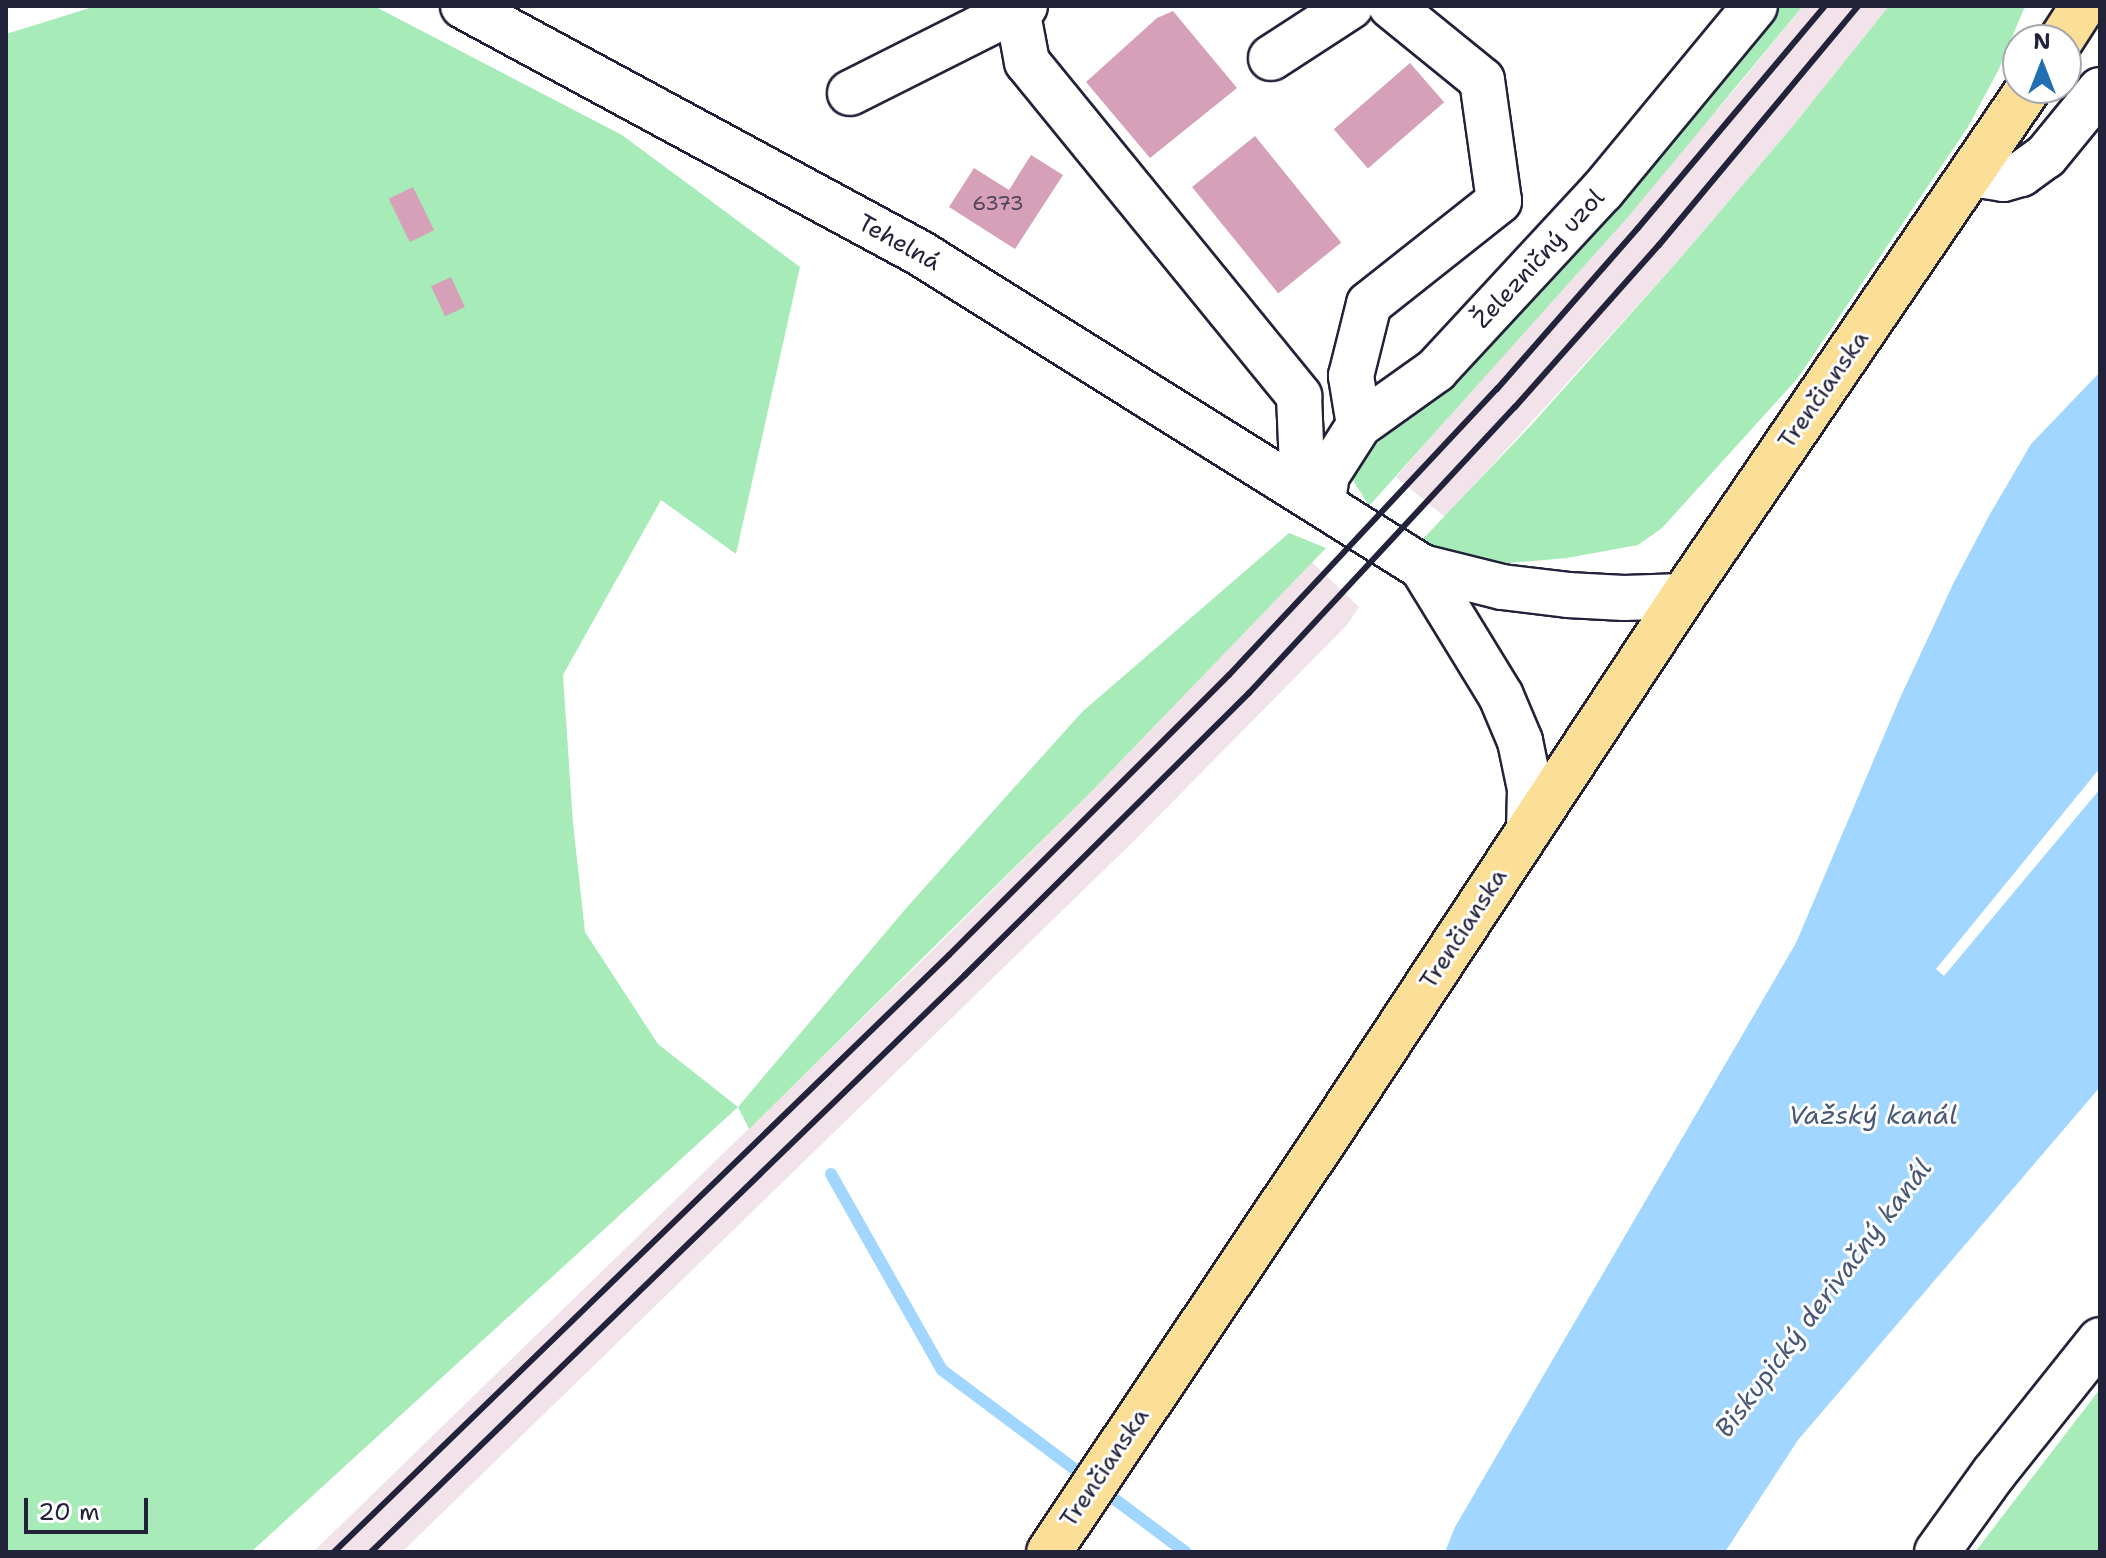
<!DOCTYPE html>
<html>
<head>
<meta charset="utf-8">
<style>
  body { margin:0 }
  #map { position:relative; width:2106px; height:1558px; overflow:hidden; background:#fff; font-family:"Shantell Sans",sans-serif }
  div>[style] { position:absolute }
  .built>* { inset:0; background:#f2e2ea }
  .green>* { inset:0; background:#a6ebb8 }
  .water>* { inset:0; background:#a0d6ff }
  .stream>* { height:12px; margin:-6px; padding:0 6px; transform-origin:6px; border-radius:6px; background:#a0d6ff }
  .building>* { inset:0; background:#d5a0b8; transform-origin:0 0 }
  .roads { filter:drop-shadow(2px 0 #22223b) drop-shadow(-2px 0 #22223b) drop-shadow(0 2px #22223b) drop-shadow(0 -2px #22223b) }
  .minor>* { height:44px; margin:-22px; padding:0 22px; transform-origin:22px; border-radius:22px; background:#fff }
  .major>* { height:44px; margin:-22px; padding:0 22px; transform-origin:22px; border-radius:22px; background:#fbdf96 }
  .rail>* { height:6px; margin:-3px; padding:0 3px; transform-origin:3px; border-radius:3px; background:#22223b }
  span { translate:-50% -50%; white-space:nowrap; text-align:center; line-height:1.15; -webkit-text-stroke:6px #fff; paint-order:stroke }
  .number-label { font-size:20px; color:#4f425a }
  .number-label span { -webkit-text-stroke-width:0 }
  .street-label { font-size:24px; color:#22223b }
  .water-label { font-size:26px; color:#485876; font-style:italic }
  .frame { position:absolute; inset:0; border:8px solid #22223b; pointer-events:none }
  .north { position:absolute; left:2002px; top:24px; width:80px; height:80px; box-sizing:border-box; background:#fff; border:2px solid #a7a7b1; border-radius:50%; rotate:0deg; font-size:22px; font-weight:700; line-height:32px; text-align:center; color:#22223b }
  .north::after { content:''; display:block; margin:auto; width:28px; height:36px; background:#1f6fb2; clip-path:polygon(50% 0,100% 100%,50% 72%,0 100%) }
  .scale { position:absolute; left:24px; top:1498px; width:124px; height:36px; box-sizing:border-box; border:4px solid #22223b; border-top:0; padding-left:10px; font-size:24px; line-height:28px; white-space:nowrap; color:#22223b; -webkit-text-stroke:6px #fff; paint-order:stroke }
</style>
</head>
<body>
<div id="map">
  <div class="built">
    <i style="clip-path:polygon(1803px 6px,1889px 6px,1788px 132px,1677px 262px,1445px 517px,1396px 477px,1737px 87px)"></i>
    <i style="clip-path:polygon(1312px 562px,1359px 607px,1347px 625px,1136px 839px,402px 1552px,313px 1552px,944px 939px,1086px 797px)"></i>
  </div>
  <div class="green">
    <i style="clip-path:polygon(374px 6px,622px 135px,800px 267px,736px 554px,661px 500px,563px 675px,573px 823px,585px 932px,658px 1044px,738px 1107px,908px 906px,1082px 712px,1289px 533px,1326px 548px,1086px 797px,749px 1129px,738px 1107px,251px 1552px,6px 1552px,6px 34px,93px 7px)"></i>
    <i style="clip-path:polygon(1769px 6px,1803px 6px,1627px 218px,1369px 506px,1351px 477px,1361px 457px,1405px 420px,1465px 357px)"></i>
    <i style="clip-path:polygon(1889px 6px,2025px 6px,1999px 69px,1968px 127px,1797px 379px,1662px 528px,1638px 545px,1567px 558px,1509px 563px,1465px 558px,1421px 541px,1534px 422px,1677px 262px,1788px 132px)"></i>
    <i style="clip-path:polygon(2100px 1389px,2100px 1552px,1975px 1552px)"></i>
  </div>
  <div class="water">
    <i style="clip-path:polygon(2100px 372px,2100px 768px,1936px 969px,1944px 976px,2100px 789px,2100px 1087px,1798px 1440px,1725px 1552px,1445px 1552px,1455px 1527px,1796px 943px,1900px 698px,1954px 582px,1990px 514px,2031px 444px)"></i>
  </div>
  <div class="stream">
    <i style="left:831px;top:1174px;width:225px;rotate:60.5deg"></i>
    <i style="left:942px;top:1370px;width:304px;rotate:36.8deg"></i>
  </div>
  <div class="building">
    <i style="clip-path:polygon(1173px 11px,1237px 88px,1150px 158px,1086px 82px,1157px 18px)"></i>
    <i style="left:1410px;top:63px;width:52px;height:101px;rotate:49deg"></i>
    <i style="left:1255px;top:136px;width:137px;height:81px;rotate:51deg"></i>
    <i style="clip-path:polygon(1031px 155px,1063px 175px,1015px 249px,949px 207px,974px 168px,1009px 190px)"></i>
    <i style="left:413px;top:187px;width:48px;height:27px;rotate:64deg"></i>
    <i style="left:451px;top:277px;width:33px;height:22px;rotate:65deg"></i>
  </div>
  <div class="roads">
    <div class="minor">
      <i style="left:463px;top:6px;width:519px;rotate:28.39deg"></i>
      <i style="left:920px;top:253px;width:592px;rotate:32.03deg"></i>
      <i style="left:1422px;top:567px;width:82px;rotate:14deg"></i>
      <i style="left:1502px;top:587px;width:66px;rotate:6.9deg"></i>
      <i style="left:1568px;top:595px;width:56px;rotate:3.1deg"></i>
      <i style="left:1624px;top:598px;width:59px;rotate:-1.9deg"></i>
      <i style="left:1025px;top:6px;width:9px;rotate:159deg"></i>
      <i style="left:1017px;top:9px;width:54px;rotate:79.3deg"></i>
      <i style="left:1027px;top:62px;width:431px;rotate:50.8deg"></i>
      <i style="left:1299px;top:396px;width:94px;rotate:87.6deg"></i>
      <i style="left:1271px;top:58px;width:95px;rotate:-33deg"></i>
      <i style="left:850px;top:93px;width:187px;rotate:-26.7deg"></i>
      <i style="left:1974px;top:169px;width:13px;rotate:32deg"></i>
      <i style="left:1985px;top:176px;width:18px;rotate:9deg"></i>
      <i style="left:2003px;top:179px;width:19px;rotate:-16deg"></i>
      <i style="left:2021px;top:174px;width:31px;rotate:-36deg"></i>
      <i style="left:2046px;top:156px;width:85px;rotate:-50.7deg"></i>
      <i style="left:1359px;top:425px;width:50px;rotate:-99.3deg"></i>
      <i style="left:1351px;top:376px;width:74px;rotate:-76deg"></i>
      <i style="left:1369px;top:304px;width:166px;rotate:-38.4deg"></i>
      <i style="left:1499px;top:201px;width:122px;rotate:-98deg"></i>
      <i style="left:1482px;top:80px;width:117px;rotate:-140.9deg"></i>
      <i style="left:1323px;top:502px;width:27px;rotate:-82deg"></i>
      <i style="left:1327px;top:475px;width:59px;rotate:-57.4deg"></i>
      <i style="left:1359px;top:425px;width:95px;rotate:-35.5deg"></i>
      <i style="left:1436px;top:370px;width:244px;rotate:-47.2deg"></i>
      <i style="left:1602px;top:191px;width:240px;rotate:-50.4deg"></i>
      <i style="left:1422px;top:567px;width:151px;rotate:58.5deg"></i>
      <i style="left:1501px;top:696px;width:49px;rotate:67.1deg"></i>
      <i style="left:1520px;top:741px;width:49px;rotate:78.2deg"></i>
      <i style="left:1530px;top:789px;width:41px;rotate:91.4deg"></i>
      <i style="left:1937px;top:1552px;width:97px;rotate:-54.2deg"></i>
      <i style="left:1994px;top:1473px;width:170px;rotate:-51.4deg"></i>
    </div>
    <div class="major">
      <i style="left:2061px;top:40px;width:40px;rotate:-57.1deg"></i>
      <i style="left:1049px;top:1552px;width:481px;rotate:-56.2deg"></i>
      <i style="left:1317px;top:1152px;width:666px;rotate:-56.64deg"></i>
      <i style="left:1683px;top:596px;width:615px;rotate:-55.74deg"></i>
    </div>
  </div>
  <div class="rail">
    <i style="left:334px;top:1552px;width:857px;rotate:-44.15deg"></i>
    <i style="left:949px;top:955px;width:396px;rotate:-45deg"></i>
    <i style="left:1229px;top:675px;width:392px;rotate:-46.9deg"></i>
    <i style="left:1497px;top:389px;width:214px;rotate:-48.8deg"></i>
    <i style="left:1638px;top:228px;width:290px;rotate:-49.9deg"></i>
    <i style="left:371px;top:1552px;width:828px;rotate:-44.17deg"></i>
    <i style="left:965px;top:975px;width:400px;rotate:-44.8deg"></i>
    <i style="left:1249px;top:693px;width:391px;rotate:-47.1deg"></i>
    <i style="left:1515px;top:407px;width:217px;rotate:-48.4deg"></i>
    <i style="left:1659px;top:245px;width:311px;rotate:-50.2deg"></i>
  </div>
  <div class="number-label">
    <span style="left:998px;top:203px">6373</span>
  </div>
  <div class="street-label">
    <span style="left:899px;top:243px;rotate:29deg">Tehelná</span>
    <span style="left:1539px;top:259px;rotate:-47deg">Železničný uzol</span>
    <span style="left:1824px;top:390px;rotate:-55deg">Trenčianska</span>
    <span style="left:1464px;top:929px;rotate:-57deg">Trenčianska</span>
    <span style="left:1105px;top:1468px;rotate:-56deg">Trenčianska</span>
  </div>
  <div class="water-label">
    <span style="left:1873px;top:1115px">Važský kanál</span>
    <span style="left:1823px;top:1298px;rotate:-53deg">Biskupický derivačný kanál</span>
  </div>
  <div class="frame"></div>
  <div class="north">N</div>
  <div class="scale">20 m</div>
</div>
</body>
</html>
